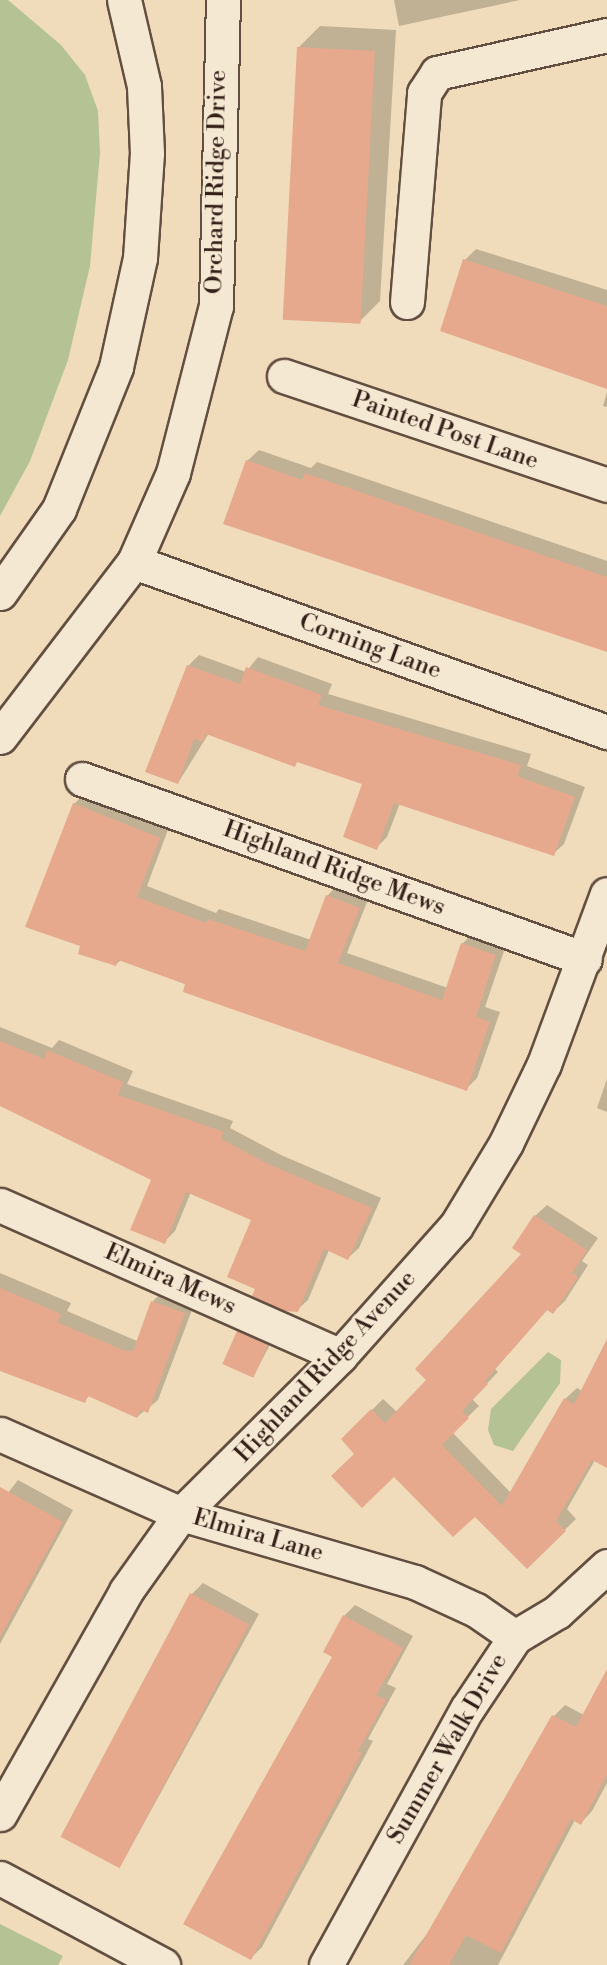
<!DOCTYPE html>
<html>
<head>
<meta charset="utf-8">
<style>
  body { margin:0 }
  #map { position:relative; width:607px; height:1965px; overflow:hidden; background:#f0dcba; font-family:"Libre Bodoni",serif }
  div>[style] { position:absolute }
  .green>* { inset:0; background:#b4c294 }
  .shadow>* { inset:0; background:#0003 }
  .building>* { inset:0; background:#e6a98d; transform-origin:0 0 }
  .roads { filter:drop-shadow(2px 0 #634f41) drop-shadow(-2px 0 #634f41) drop-shadow(0 2px #634f41) drop-shadow(0 -2px #634f41) }
  .minor>* { height:33px; margin:-16.5px; padding:0 16.5px; transform-origin:16.5px; border-radius:16.5px; background:#f5e8d2 }
  span { translate:-50% -50%; white-space:nowrap; text-align:center; line-height:1.15; -webkit-text-stroke:5px #f5e8d2; paint-order:stroke }
  .street-label { font-size:24px; color:#342019 }
</style>
</head>
<body>
<div id="map">
  <div class="green">
    <i style="clip-path:polygon(0 0,8px 0,61px 45px,85px 75px,98px 111px,100px 153px,90px 266px,68px 360px,30px 461px,0 516px)"></i>
    <i style="clip-path:polygon(548px 1352px,561px 1360px,560px 1383px,513px 1451px,494px 1445px,488px 1430px,491px 1409px)"></i>
    <i style="clip-path:polygon(0 1924px,63px 1956px,58px 1965px,0 1965px)"></i>
  </div>
  <div class="shadow">
    <i style="clip-path:polygon(394px 0,520px 0,399px 26px)"></i>
    <i style="clip-path:polygon(320px 26px,396px 30px,380px 301px,358px 323px,299px 47px)"></i>
    <i style="clip-path:polygon(476px 249px,607px 290px,607px 387px,465px 260px)"></i>
    <i style="clip-path:polygon(607px 392px,607px 407px,603px 406px)"></i>
    <i style="clip-path:polygon(259px 450px,311px 468px,317px 462px,607px 561px,607px 651px,225px 523px,247px 461px)"></i>
    <i style="clip-path:polygon(199px 655px,246px 672px,258px 657px,332px 684px,328px 694px,531px 754px,527px 766px,585px 787px,564px 844px,553px 854px,400px 803px,387px 837px,376px 848px,364px 783px,209px 733px,178px 783px,188px 666px)"></i>
    <i style="clip-path:polygon(84px 794px,169px 827px,147px 886px,216px 913px,219px 909px,311px 940px,327px 896px,338px 885px,369px 897px,347px 953px,448px 988px,462px 944px,472px 934px,506px 945px,485px 1007px,500px 1012px,477px 1078px,466px 1089px,121px 960px,116px 964px,82px 945px,74px 804px)"></i>
    <i style="clip-path:polygon(0 1027px,52px 1048px,59px 1040px,133px 1071px,127px 1084px,233px 1121px,230px 1128px,281px 1155px,381px 1198px,359px 1248px,348px 1258px,329px 1250px,308px 1300px,297px 1310px,258px 1288px,253px 1219px,191px 1192px,175px 1231px,164px 1242px,153px 1180px,0 1104px)"></i>
    <i style="clip-path:polygon(607px 1079px,607px 1112px,597px 1108px)"></i>
    <i style="clip-path:polygon(547px 1205px,598px 1238px,582px 1261px,588px 1265px,565px 1301px,553px 1312px,548px 1309px,495px 1369px,498px 1372px,472px 1399px,479px 1406px,452px 1432px,511px 1493px,565px 1399px,577px 1388px,582px 1391px,607px 1340px,607px 1456px,595px 1460px,567px 1509px,576px 1519px,527px 1567px,475px 1515px,356px 1454px,343px 1439px,383px 1399px,397px 1412px,428px 1380px,523px 1254px,535px 1216px)"></i>
    <i style="clip-path:polygon(0 1273px,71px 1303px,67px 1311px,137px 1341px,153px 1301px,163px 1291px,195px 1302px,158px 1400px,137px 1417px,90px 1395px,84px 1401px,0 1370px)"></i>
    <i style="clip-path:polygon(244px 1326px,273px 1339px,253px 1377px,238px 1332px)"></i>
    <i style="clip-path:polygon(18px 1480px,73px 1510px,0 1644px,0 1503px)"></i>
    <i style="clip-path:polygon(203px 1583px,259px 1614px,127px 1854px,116px 1866px,192px 1594px)"></i>
    <i style="clip-path:polygon(355px 1605px,413px 1636px,387px 1684px,396px 1688px,368px 1739px,373px 1741px,262px 1947px,250px 1959px,344px 1616px)"></i>
    <i style="clip-path:polygon(607px 1675px,607px 1783px,592px 1811px,581px 1823px,575px 1820px,498px 1965px,403px 1965px,430px 1930px,554px 1716px,565px 1705px,584px 1715px)"></i>
  </div>
  <div class="building">
    <i style="left:297px;top:47px;width:78px;height:273px;rotate:3deg"></i>
    <i style="clip-path:polygon(463px 259px,607px 306px,607px 389px,440px 331px)"></i>
    <i style="clip-path:polygon(246px 460px,302px 480px,305px 473px,607px 577px,607px 652px,223px 524px)"></i>
    <i style="clip-path:polygon(187px 665px,240px 684px,246px 667px,322px 695px,318px 705px,521px 765px,517px 776px,575px 797px,554px 856px,394px 803px,377px 850px,343px 837px,362px 784px,297px 762px,295px 767px,206px 734px,203px 742px,194px 739px,178px 784px,145px 772px)"></i>
    <i style="clip-path:polygon(73px 803px,160px 838px,137px 897px,206px 923px,208px 919px,305px 951px,326px 895px,360px 908px,338px 963px,442px 1000px,461px 943px,496px 955px,476px 1017px,490px 1022px,467px 1091px,183px 992px,185px 984px,118px 960px,116px 966px,78px 954px,80px 946px,25px 927px)"></i>
    <i style="clip-path:polygon(0 1041px,44px 1059px,47px 1050px,123px 1082px,118px 1095px,224px 1132px,221px 1139px,270px 1165px,372px 1208px,348px 1260px,324px 1249px,298px 1312px,284px 1311px,252px 1296px,255px 1289px,227px 1277px,251px 1220px,186px 1192px,165px 1244px,130px 1230px,151px 1180px,0 1106px)"></i>
    <i style="clip-path:polygon(534px 1215px,587px 1250px,572px 1273px,578px 1277px,553px 1314px,547px 1310px,485px 1381px,488px 1384px,462px 1411px,469px 1418px,442px 1445px,502px 1506px,564px 1398px,574px 1404px,607px 1339px,607px 1468px,592px 1460px,556px 1521px,566px 1531px,527px 1569px,475px 1517px,453px 1537px,394px 1477px,362px 1508px,331px 1476px,354px 1454px,341px 1439px,371px 1409px,385px 1423px,426px 1380px,415px 1369px,521px 1254px,512px 1248px)"></i>
    <i style="clip-path:polygon(0 1288px,61px 1314px,57px 1322px,125px 1351px,133px 1351px,151px 1301px,185px 1313px,148px 1413px,141px 1410px,137px 1418px,88px 1396px,85px 1403px,0 1371px)"></i>
    <i style="left:237px;top:1331px;width:34px;height:36px;rotate:24deg"></i>
    <i style="clip-path:polygon(0 1487px,63px 1522px,0 1637px)"></i>
    <i style="left:190px;top:1593px;width:67px;height:276px;rotate:28deg"></i>
    <i style="clip-path:polygon(343px 1615px,403px 1648px,376px 1695px,386px 1700px,358px 1751px,362px 1753px,251px 1960px,183px 1924px,332px 1657px,323px 1652px)"></i>
    <i style="clip-path:polygon(607px 1669px,607px 1775px,581px 1825px,571px 1819px,501px 1953px,466px 1935px,449px 1965px,409px 1965px,552px 1715px,576px 1727px)"></i>
  </div>
  <div class="roads">
    <div class="minor">
      <i style="left:407px;top:302px;width:210px;rotate:-85.3deg"></i>
      <i style="left:424px;top:93px;width:24px;rotate:-57deg"></i>
      <i style="left:437px;top:73px;width:174px;rotate:-12.6deg"></i>
      <i style="left:284px;top:376px;width:341px;rotate:18.6deg"></i>
      <i style="left:134px;top:562px;width:503px;rotate:19.77deg"></i>
      <i style="left:0;top:593px;width:103px;rotate:-54.9deg"></i>
      <i style="left:59px;top:509px;width:153px;rotate:-68.1deg"></i>
      <i style="left:116px;top:367px;width:112px;rotate:-77.6deg"></i>
      <i style="left:140px;top:258px;width:105px;rotate:-86.2deg"></i>
      <i style="left:147px;top:153px;width:67px;rotate:-92.6deg"></i>
      <i style="left:144px;top:86px;width:88px;rotate:-103.1deg"></i>
      <i style="left:0;top:737px;width:220px;rotate:-52.6deg"></i>
      <i style="left:134px;top:562px;width:97px;rotate:-66.3deg"></i>
      <i style="left:173px;top:473px;width:172px;rotate:-75.6deg"></i>
      <i style="left:216px;top:306px;width:306px;rotate:-88.7deg"></i>
      <i style="left:82px;top:779px;width:534px;rotate:19.69deg"></i>
      <i style="left:0;top:1205px;width:372px;rotate:23.9deg"></i>
      <i style="left:0;top:1434px;width:198px;rotate:23.8deg"></i>
      <i style="left:181px;top:1514px;width:244px;rotate:16.2deg"></i>
      <i style="left:415px;top:1582px;width:67px;rotate:24.7deg"></i>
      <i style="left:476px;top:1610px;width:47px;rotate:34.7deg"></i>
      <i style="left:0;top:1814px;width:256px;rotate:-60.5deg"></i>
      <i style="left:126px;top:1591px;width:95px;rotate:-54.5deg"></i>
      <i style="left:181px;top:1514px;width:224px;rotate:-44.8deg"></i>
      <i style="left:340px;top:1356px;width:174px;rotate:-48.3deg"></i>
      <i style="left:456px;top:1226px;width:97px;rotate:-58.9deg"></i>
      <i style="left:506px;top:1143px;width:88px;rotate:-64.3deg"></i>
      <i style="left:544px;top:1064px;width:181px;rotate:-69.7deg"></i>
      <i style="left:0;top:1878px;width:185px;rotate:28.1deg"></i>
      <i style="left:326px;top:1965px;width:292px;rotate:-61.2deg"></i>
      <i style="left:467px;top:1709px;width:87px;rotate:-56.3deg"></i>
      <i style="left:515px;top:1637px;width:49px;rotate:-30.8deg"></i>
      <i style="left:557px;top:1612px;width:68px;rotate:-42.6deg"></i>
    </div>
  </div>
  <div class="street-label">
    <span style="left:217px;top:182px;rotate:-89deg">Orchard Ridge Drive</span>
    <span style="left:445px;top:431px;rotate:19deg">Painted Post Lane</span>
    <span style="left:370px;top:647px;rotate:20deg">Corning Lane</span>
    <span style="left:334px;top:869px;rotate:20deg">Highland Ridge Mews</span>
    <span style="left:170px;top:1280px;rotate:24deg">Elmira Mews</span>
    <span style="left:326px;top:1367px;rotate:-47deg">Highland Ridge Avenue</span>
    <span style="left:258px;top:1536px;rotate:16deg">Elmira Lane</span>
    <span style="left:448px;top:1749px;rotate:-60deg">Summer Walk Drive</span>
  </div>
</div>
</body>
</html>
